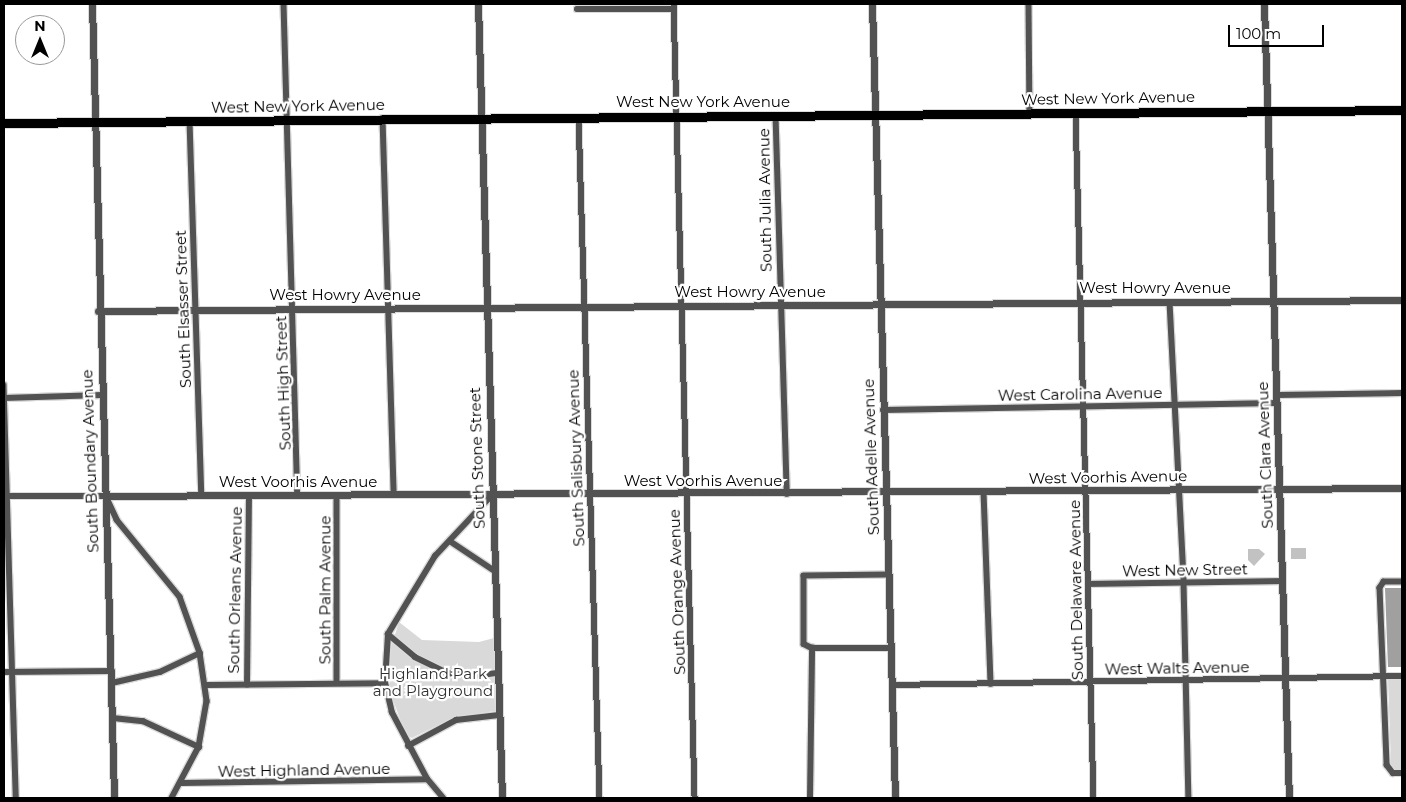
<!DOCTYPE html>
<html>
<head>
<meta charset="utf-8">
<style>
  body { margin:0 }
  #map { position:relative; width:1406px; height:802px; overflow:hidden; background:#fff; font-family:Montserrat,sans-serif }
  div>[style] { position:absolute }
  .green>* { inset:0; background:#d9d9d9 }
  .water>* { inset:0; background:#a0a0a0 }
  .building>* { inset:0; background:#c2c2c2; transform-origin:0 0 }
  .roads { filter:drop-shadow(1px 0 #dbdbdb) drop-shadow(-1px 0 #dbdbdb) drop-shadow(0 1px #dbdbdb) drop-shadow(0 -1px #dbdbdb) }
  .minor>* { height:5.5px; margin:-2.75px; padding:0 2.75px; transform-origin:2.75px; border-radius:2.75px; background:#525252 }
  .tertiary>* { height:7px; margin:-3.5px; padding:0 3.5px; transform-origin:3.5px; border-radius:3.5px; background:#525252 }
  .primary>* { height:9px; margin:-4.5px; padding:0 4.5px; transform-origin:4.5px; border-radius:4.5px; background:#000 }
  span { translate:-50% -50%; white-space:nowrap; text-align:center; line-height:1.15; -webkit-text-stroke:4.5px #fff; paint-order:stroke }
  .street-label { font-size:15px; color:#000 }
  .park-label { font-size:15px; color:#303030 }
  .frame { position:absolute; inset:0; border:5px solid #000; pointer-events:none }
  .north { position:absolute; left:15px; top:15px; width:50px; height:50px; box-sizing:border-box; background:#fff; border:1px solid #999; border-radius:50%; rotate:0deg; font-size:14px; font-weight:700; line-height:20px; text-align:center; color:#000 }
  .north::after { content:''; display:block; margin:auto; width:18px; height:22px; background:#000; clip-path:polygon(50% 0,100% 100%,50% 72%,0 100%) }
  .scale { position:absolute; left:1228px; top:25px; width:96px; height:22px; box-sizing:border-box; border:2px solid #000; border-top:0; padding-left:6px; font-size:15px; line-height:18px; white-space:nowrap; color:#000; -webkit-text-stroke:4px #fff; paint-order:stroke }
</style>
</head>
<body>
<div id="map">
  <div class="green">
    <i style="clip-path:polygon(399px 622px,422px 640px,479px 642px,494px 638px,495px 711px,454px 717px,412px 738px,406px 735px,390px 692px,390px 650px)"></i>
    <i style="clip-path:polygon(1388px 680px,1402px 680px,1402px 769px,1394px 769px,1391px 765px)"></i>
  </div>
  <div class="water">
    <i style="clip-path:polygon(1385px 588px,1402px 588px,1402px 667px,1388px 667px)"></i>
  </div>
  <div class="building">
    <i style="left:1291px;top:548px;width:15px;height:11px"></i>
    <i style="clip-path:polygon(1248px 549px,1259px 549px,1265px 554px,1254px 566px,1248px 560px)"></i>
  </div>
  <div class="roads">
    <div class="minor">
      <i style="left:284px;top:4px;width:492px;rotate:88.4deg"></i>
      <i style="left:674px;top:4px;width:794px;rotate:88.48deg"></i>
      <i style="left:1029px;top:4px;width:108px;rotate:89.5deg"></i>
      <i style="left:577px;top:9px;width:97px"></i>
      <i style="left:1076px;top:112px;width:686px;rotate:88.5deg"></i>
      <i style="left:776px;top:115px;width:379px;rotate:88.3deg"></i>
      <i style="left:579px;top:117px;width:681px;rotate:88.23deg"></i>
      <i style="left:383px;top:118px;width:377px;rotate:88.3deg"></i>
      <i style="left:190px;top:121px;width:375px;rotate:88.2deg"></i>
      <i style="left:1170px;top:302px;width:281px;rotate:87.1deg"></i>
      <i style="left:1184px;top:583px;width:215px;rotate:88.7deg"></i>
      <i style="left:4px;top:385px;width:413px;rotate:88.3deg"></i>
      <i style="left:1277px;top:395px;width:125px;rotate:-0.9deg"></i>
      <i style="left:4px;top:398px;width:98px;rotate:-1.8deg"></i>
      <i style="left:883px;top:410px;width:394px;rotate:-1deg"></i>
      <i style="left:984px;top:492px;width:192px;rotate:87.9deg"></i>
      <i style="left:4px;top:496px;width:102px"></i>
      <i style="left:106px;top:496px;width:26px;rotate:65deg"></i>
      <i style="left:117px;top:520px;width:99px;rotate:50.7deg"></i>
      <i style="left:180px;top:597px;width:59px;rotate:70.3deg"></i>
      <i style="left:200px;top:653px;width:49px;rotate:81.7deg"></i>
      <i style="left:207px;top:701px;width:47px;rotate:99.9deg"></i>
      <i style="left:199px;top:747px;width:58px;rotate:117.9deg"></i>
      <i style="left:337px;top:496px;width:187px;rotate:90deg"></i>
      <i style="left:450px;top:541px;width:54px;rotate:33.7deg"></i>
      <i style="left:888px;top:575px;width:84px;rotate:179.3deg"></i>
      <i style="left:804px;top:576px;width:68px;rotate:90deg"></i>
      <i style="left:804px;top:644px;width:9px;rotate:27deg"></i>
      <i style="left:812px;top:648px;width:79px"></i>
      <i style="left:1402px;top:582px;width:18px;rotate:180deg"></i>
      <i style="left:1384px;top:582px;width:7px;rotate:124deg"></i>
      <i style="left:1380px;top:588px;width:177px;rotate:87.7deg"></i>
      <i style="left:1387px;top:765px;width:10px;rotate:53deg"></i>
      <i style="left:1393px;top:773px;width:9px"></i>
      <i style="left:1088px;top:584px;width:195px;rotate:-0.9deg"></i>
      <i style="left:388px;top:634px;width:35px;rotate:40deg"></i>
      <i style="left:415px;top:657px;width:37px;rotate:26deg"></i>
      <i style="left:448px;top:673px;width:27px;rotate:6deg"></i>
      <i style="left:475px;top:676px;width:22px;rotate:-8deg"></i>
      <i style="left:4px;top:672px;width:108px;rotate:-0.5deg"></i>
      <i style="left:112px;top:683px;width:49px;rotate:-12.9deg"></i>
      <i style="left:160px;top:672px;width:44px;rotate:-25.4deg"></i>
      <i style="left:207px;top:685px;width:178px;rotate:-0.6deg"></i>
      <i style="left:247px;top:685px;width:189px;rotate:-89.4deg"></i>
      <i style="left:892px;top:685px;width:510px;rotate:-1.01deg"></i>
      <i style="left:113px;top:718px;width:30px;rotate:6deg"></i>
      <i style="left:143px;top:721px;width:62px;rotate:24.9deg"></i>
      <i style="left:408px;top:746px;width:55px;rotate:-28.4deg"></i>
      <i style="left:456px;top:720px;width:43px;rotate:-6.6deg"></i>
      <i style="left:182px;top:783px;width:245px;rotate:-0.9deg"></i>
      <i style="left:443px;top:798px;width:25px;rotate:-130deg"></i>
      <i style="left:427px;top:779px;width:75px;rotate:-117.9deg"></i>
      <i style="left:392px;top:713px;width:31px;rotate:-103deg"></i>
      <i style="left:385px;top:683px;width:49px;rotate:-86.5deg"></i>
      <i style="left:388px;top:634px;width:91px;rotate:-58.9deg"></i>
      <i style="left:435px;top:556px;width:83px;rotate:-46.9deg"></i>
      <i style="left:810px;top:798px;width:150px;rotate:-89.2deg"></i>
    </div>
    <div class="tertiary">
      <i style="left:92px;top:4px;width:794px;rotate:88.41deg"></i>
      <i style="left:478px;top:4px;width:794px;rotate:88.27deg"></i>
      <i style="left:872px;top:4px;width:794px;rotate:88.34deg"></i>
      <i style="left:1264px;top:4px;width:794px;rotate:88.2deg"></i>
      <i style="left:98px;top:311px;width:1304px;rotate:-0.48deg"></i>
      <i style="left:106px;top:496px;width:1296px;rotate:-0.35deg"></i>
    </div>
    <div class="primary">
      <i style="left:4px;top:123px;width:1398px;rotate:-0.53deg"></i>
    </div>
  </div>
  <div class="street-label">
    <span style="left:1108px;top:98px;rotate:-1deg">West New York Avenue</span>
    <span style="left:703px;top:102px">West New York Avenue</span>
    <span style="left:298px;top:106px;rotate:-1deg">West New York Avenue</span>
    <span style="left:765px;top:200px;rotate:-91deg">South Julia Avenue</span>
    <span style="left:1155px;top:288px">West Howry Avenue</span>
    <span style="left:750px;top:292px">West Howry Avenue</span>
    <span style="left:345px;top:295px">West Howry Avenue</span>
    <span style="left:183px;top:309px;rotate:-92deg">South Elsasser Street</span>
    <span style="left:283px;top:383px;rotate:-92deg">South High Street</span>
    <span style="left:1080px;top:394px;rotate:-1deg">West Carolina Avenue</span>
    <span style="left:1265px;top:455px;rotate:-92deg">South Clara Avenue</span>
    <span style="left:871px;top:457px;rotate:-92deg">South Adelle Avenue</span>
    <span style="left:477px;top:458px;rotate:-92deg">South Stone Street</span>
    <span style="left:576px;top:458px;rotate:-92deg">South Salisbury Avenue</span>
    <span style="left:90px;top:461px;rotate:-92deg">South Boundary Avenue</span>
    <span style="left:1108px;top:477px;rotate:-1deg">West Voorhis Avenue</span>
    <span style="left:703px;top:481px">West Voorhis Avenue</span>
    <span style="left:298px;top:482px">West Voorhis Avenue</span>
    <span style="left:1185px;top:570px;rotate:-1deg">West New Street</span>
    <span style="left:235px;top:590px;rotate:-89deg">South Orleans Avenue</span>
    <span style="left:325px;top:590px;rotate:-90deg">South Palm Avenue</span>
    <span style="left:1076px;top:590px;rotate:-91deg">South Delaware Avenue</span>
    <span style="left:677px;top:592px;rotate:-92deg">South Orange Avenue</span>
    <span style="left:1177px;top:668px;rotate:-1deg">West Walts Avenue</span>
    <span style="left:304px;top:770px;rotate:-1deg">West Highland Avenue</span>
  </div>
  <div class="park-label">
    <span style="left:433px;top:682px">Highland Park<br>and Playground</span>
  </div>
  <div class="frame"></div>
  <div class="north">N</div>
  <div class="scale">100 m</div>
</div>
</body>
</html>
